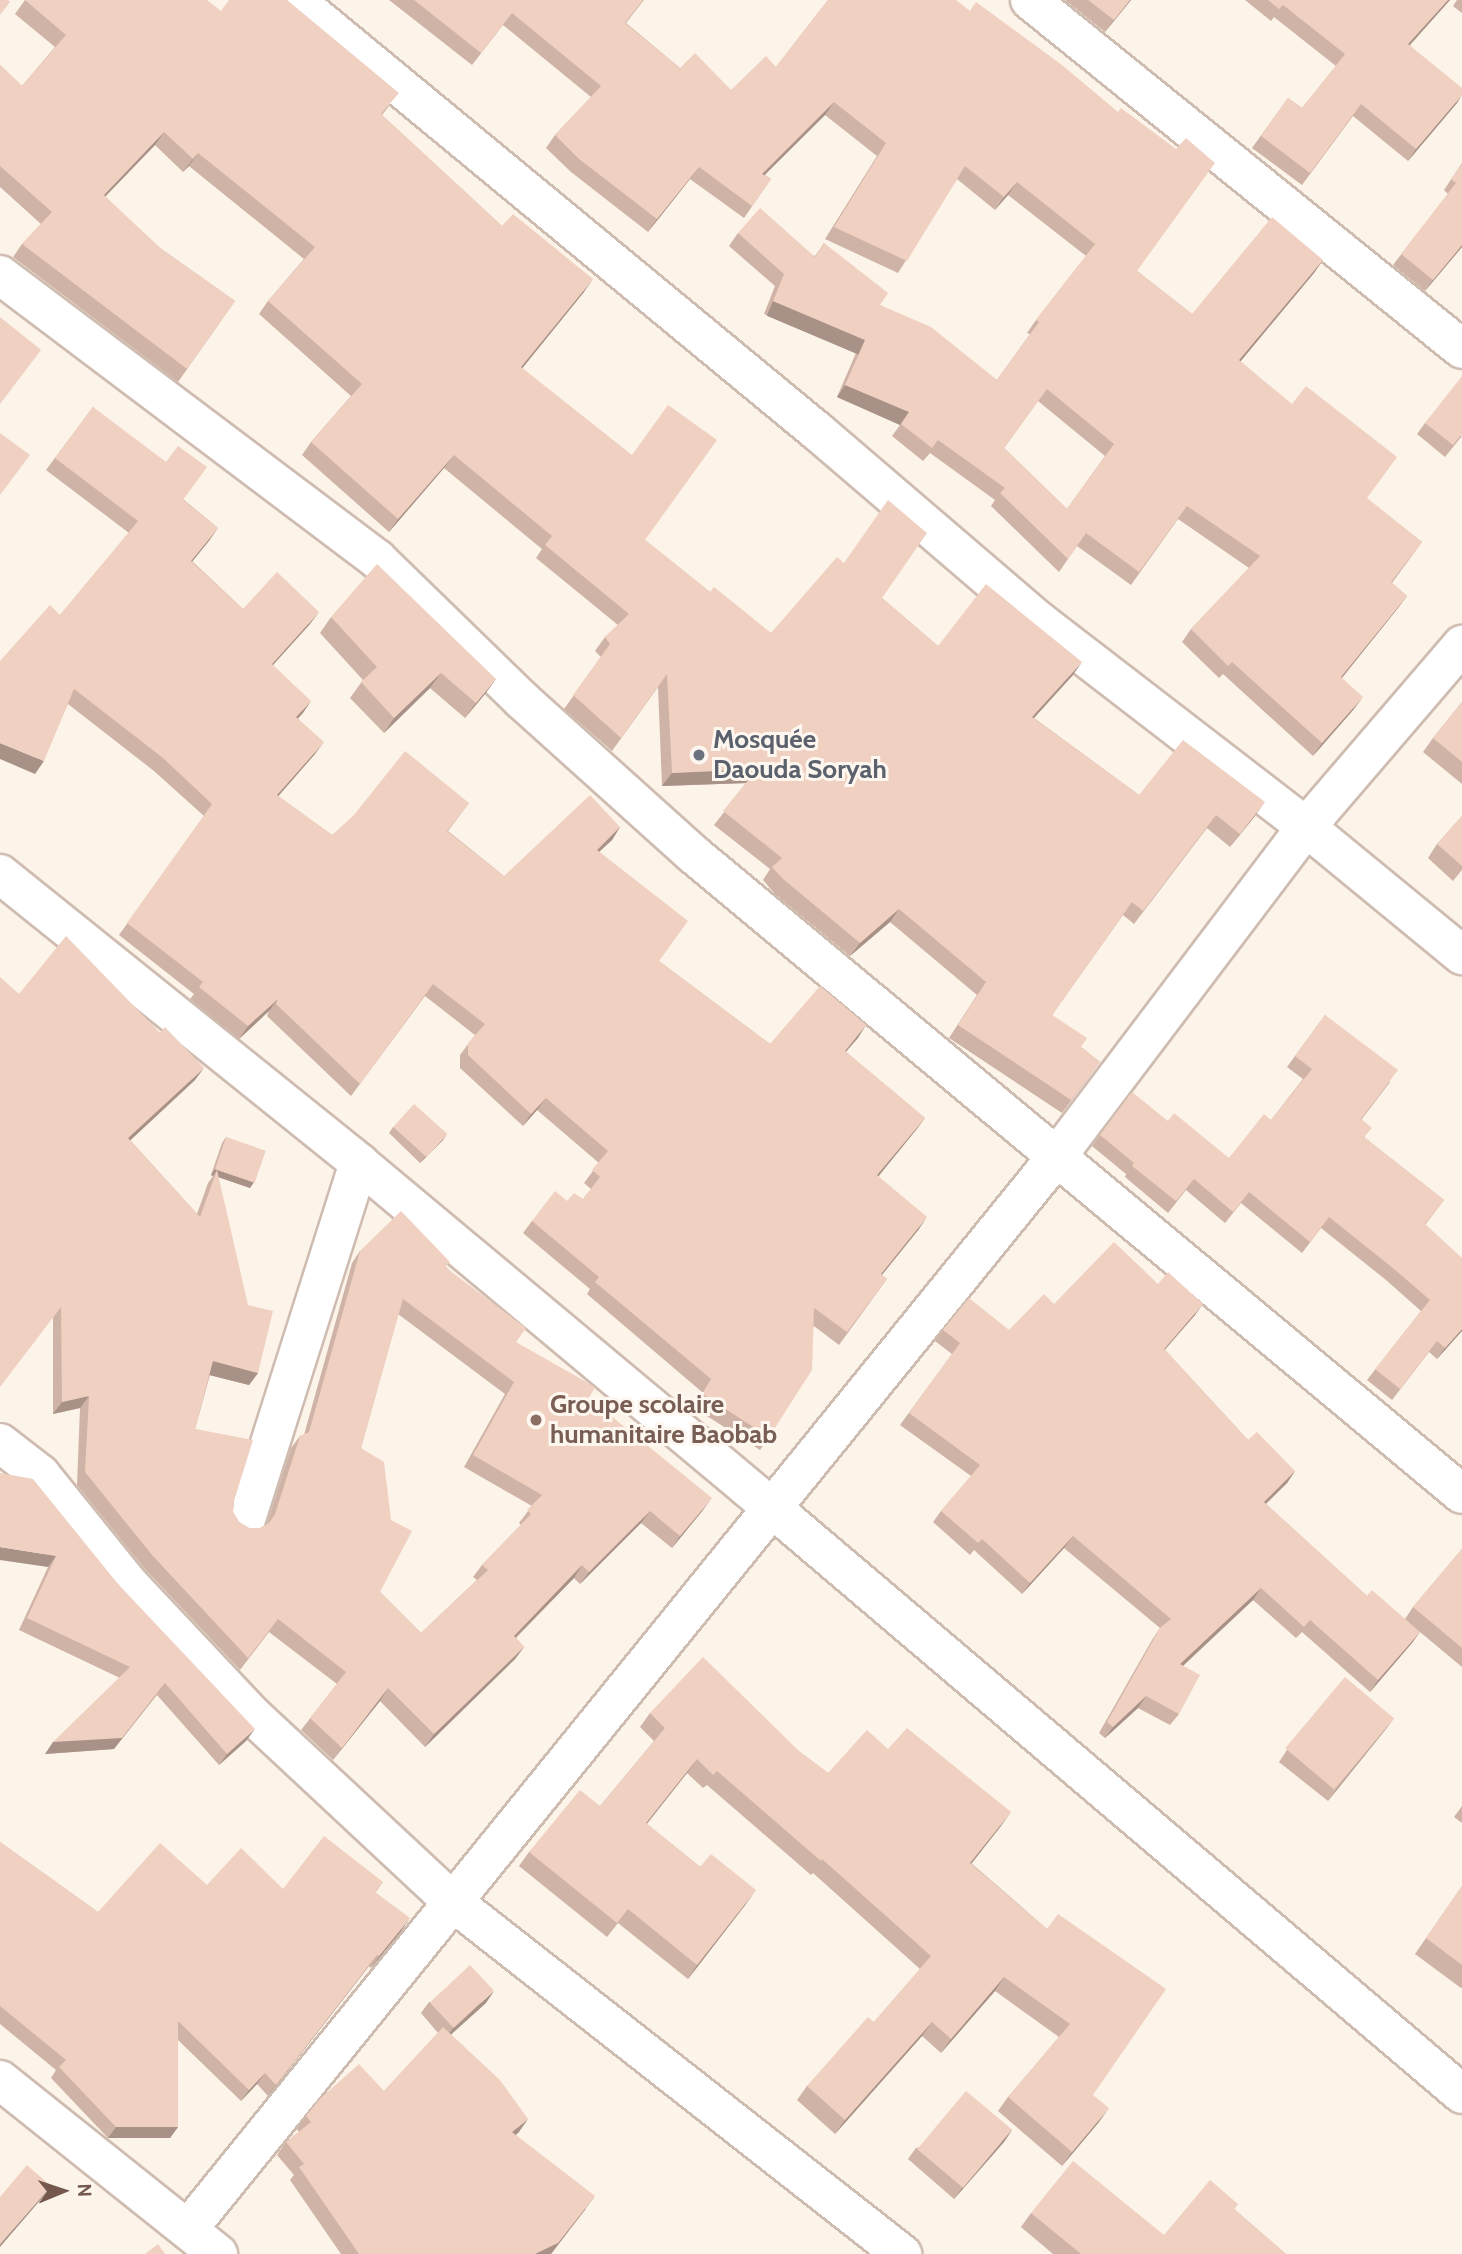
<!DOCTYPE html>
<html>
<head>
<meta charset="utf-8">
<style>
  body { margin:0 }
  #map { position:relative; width:1462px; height:2254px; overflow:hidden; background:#fcf3e9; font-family:Cabin,sans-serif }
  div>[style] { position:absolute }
  .roads { filter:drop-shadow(2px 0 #cfbcb1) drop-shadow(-2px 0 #cfbcb1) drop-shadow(0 2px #cfbcb1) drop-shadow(0 -2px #cfbcb1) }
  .minor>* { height:38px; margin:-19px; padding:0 19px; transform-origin:19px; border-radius:19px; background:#fff }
  .wall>* { inset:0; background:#ceb3a6 }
  .shaded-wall>* { inset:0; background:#a89287; transform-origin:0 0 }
  .building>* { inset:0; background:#f0d0c1; transform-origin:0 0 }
  .dots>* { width:19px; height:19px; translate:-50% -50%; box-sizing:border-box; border:4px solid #fef7ef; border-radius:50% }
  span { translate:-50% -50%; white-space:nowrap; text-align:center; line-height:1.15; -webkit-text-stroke:6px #fef7ef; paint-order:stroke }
  .worship-label { font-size:26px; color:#5b616d; font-weight:700 }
  .left { translate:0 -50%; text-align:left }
  .education-label { font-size:26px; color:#785e54; font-weight:700 }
  .north { position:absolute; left:28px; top:2156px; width:70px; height:70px; -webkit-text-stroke:5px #fef7ef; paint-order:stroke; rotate:88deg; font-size:19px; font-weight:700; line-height:28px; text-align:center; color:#75584d }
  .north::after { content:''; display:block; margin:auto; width:24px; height:32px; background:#75584d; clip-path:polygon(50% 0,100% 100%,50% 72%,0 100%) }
</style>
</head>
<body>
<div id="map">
  <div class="roads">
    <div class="minor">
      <i style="left:295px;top:0;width:677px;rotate:39.55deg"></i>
      <i style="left:817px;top:431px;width:294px;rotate:40.6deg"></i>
      <i style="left:1040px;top:622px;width:336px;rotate:37.6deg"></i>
      <i style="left:1306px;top:827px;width:202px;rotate:39.4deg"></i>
      <i style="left:1030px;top:0;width:555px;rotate:38.93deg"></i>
      <i style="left:0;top:275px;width:472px;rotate:37deg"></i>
      <i style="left:377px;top:559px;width:202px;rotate:44.2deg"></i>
      <i style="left:522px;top:700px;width:230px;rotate:42deg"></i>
      <i style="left:693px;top:854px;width:1000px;rotate:39.77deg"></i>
      <i style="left:0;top:874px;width:461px;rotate:38.8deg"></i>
      <i style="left:359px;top:1163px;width:538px;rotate:39.87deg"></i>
      <i style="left:772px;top:1508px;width:905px;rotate:40.34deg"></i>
      <i style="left:0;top:1443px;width:51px;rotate:37.8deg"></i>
      <i style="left:40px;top:1474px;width:139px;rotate:51.1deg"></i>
      <i style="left:127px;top:1582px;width:178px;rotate:46.8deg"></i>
      <i style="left:249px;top:1712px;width:279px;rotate:43deg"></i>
      <i style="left:453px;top:1902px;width:571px;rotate:38.1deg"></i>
      <i style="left:246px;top:1519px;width:374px;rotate:-72.4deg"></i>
      <i style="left:0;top:2080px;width:279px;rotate:38.6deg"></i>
      <i style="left:188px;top:2229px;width:1382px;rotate:-50.99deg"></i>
      <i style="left:1058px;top:1155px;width:411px;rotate:-52.9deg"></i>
      <i style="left:1306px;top:827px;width:240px;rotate:-49.4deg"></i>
    </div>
  </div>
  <div class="wall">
    <i style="clip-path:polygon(25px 0,221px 11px,389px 106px,382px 115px,502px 226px,584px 292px,522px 368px,645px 540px,710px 592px,771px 633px,882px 598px,938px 646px,1073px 675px,1034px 718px,1139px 795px,1255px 816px,1230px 847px,1207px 828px,1134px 924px,1123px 915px,1052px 1015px,1081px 1047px,1100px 1062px,1062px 1113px,949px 1038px,977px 995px,890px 922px,850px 956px,774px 893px,763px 880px,770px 869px,714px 825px,747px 783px,662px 786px,658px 687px,612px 751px,564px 709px,601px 657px,595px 651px,605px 637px,618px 625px,536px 558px,542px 549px,444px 468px,389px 532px,302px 455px,311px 442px,351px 396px,259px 314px,268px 301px,304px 259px,189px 166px,183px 172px,155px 145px,105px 197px,160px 248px,235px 301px,178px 382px,13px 257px,22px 244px,41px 224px,0 187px,0 65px,22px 86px,55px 47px,15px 14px)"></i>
    <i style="clip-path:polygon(evenodd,389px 0,644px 0,626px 23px,680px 68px,731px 90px,776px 67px,828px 0,1137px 271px,1192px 314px,1323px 260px,1314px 273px,1240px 361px,1367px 499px,1422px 542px,1392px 583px,1407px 596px,1398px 608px,1342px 678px,1354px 709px,1313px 756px,1223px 674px,1219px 678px,1182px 642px,1191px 629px,1249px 568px,1178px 519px,1131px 585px,1077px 546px,1059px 572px,991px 506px,995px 500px,930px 453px,923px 461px,892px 436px,900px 425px,837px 397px,856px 353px,764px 314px,775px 286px,729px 246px,738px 233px,815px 256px,824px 243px,880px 305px,997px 380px,1030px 334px,1027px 333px,1036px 320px,1086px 256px,1008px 195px,995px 210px,957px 179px,898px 273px,825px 239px,877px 156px,825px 115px,765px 175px,771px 179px,744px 218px,690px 179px,648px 232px,571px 172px,546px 148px,555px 135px,591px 97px,503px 25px,472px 65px,389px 0,1038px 401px,1105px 456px,1067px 509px,1004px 448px,1038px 401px)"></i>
    <i style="clip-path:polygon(1065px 0,1131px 0,1105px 32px)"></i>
    <i style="clip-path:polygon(1245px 0,1450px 0,1410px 45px,1457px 103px,1408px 161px,1353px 116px,1302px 185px,1252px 148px,1288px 98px,1302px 108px,1336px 66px,1274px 17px,1271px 21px)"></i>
    <i style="clip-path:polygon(1457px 0,1462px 0,1462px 13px,1453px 6px)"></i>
    <i style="clip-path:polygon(1462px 163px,1462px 247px,1425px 291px,1393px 265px,1448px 194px,1444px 190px)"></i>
    <i style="clip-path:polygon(93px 407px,184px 500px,218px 528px,192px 561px,243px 609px,310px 624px,273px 665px,303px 713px,298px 718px,315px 754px,278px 796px,332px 835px,469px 803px,448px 831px,504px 876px,620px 827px,612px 840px,599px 852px,659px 961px,770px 1044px,866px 1025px,846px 1052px,925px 1118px,916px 1130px,878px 1176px,919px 1229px,882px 1275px,887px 1279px,839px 1345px,814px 1326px,769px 1437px,760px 1450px,693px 1407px,702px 1392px,587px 1294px,590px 1289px,523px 1233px,532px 1221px,567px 1201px,583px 1199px,591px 1189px,584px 1183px,599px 1163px,537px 1110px,523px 1126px,460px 1068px,460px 1055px,475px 1035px,425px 996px,351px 1096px,267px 1016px,269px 1011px,239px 1039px,190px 999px,194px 994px,119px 935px,204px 816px,154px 771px,68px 704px,35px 774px,60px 615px,129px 533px,46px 470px)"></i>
    <i style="clip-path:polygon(1425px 423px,1462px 436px,1445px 457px,1417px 434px)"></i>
    <i style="clip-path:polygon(331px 617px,496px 679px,485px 694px,465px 718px,430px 688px,384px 733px,350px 698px,363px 680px,320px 633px)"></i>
    <i style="clip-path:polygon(1462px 702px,1462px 784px,1423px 752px,1433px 738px)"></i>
    <i style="clip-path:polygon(1462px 816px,1462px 870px,1453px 881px,1428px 858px,1437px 844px)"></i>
    <i style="clip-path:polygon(evenodd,19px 994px,195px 1080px,130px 1140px,197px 1214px,208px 1183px,213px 1176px,211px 1175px,222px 1143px,226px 1137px,254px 1182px,250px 1188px,218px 1177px,258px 1373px,249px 1385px,210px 1375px,195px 1429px,234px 1501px,233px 1512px,239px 1522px,249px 1528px,260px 1528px,267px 1524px,291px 1448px,300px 1436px,304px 1435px,352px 1263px,360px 1251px,446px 1267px,516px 1342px,589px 1398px,703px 1510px,672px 1548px,641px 1523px,580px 1584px,574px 1578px,516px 1638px,524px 1647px,515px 1659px,425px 1747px,380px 1701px,333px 1760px,301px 1730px,337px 1684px,269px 1632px,240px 1670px,144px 1568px,77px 1485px,80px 1408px,53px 1414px,53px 1320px,19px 994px,398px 1314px,505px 1394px,464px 1467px,532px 1506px,519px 1523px,521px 1525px,482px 1565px,473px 1577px,477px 1580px,421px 1633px,380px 1592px,361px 1448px,398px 1314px)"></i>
    <i style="clip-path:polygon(1325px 1015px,1390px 1082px,1362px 1119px,1365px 1138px,1444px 1200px,1425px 1225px,1462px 1331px,1437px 1359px,1429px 1352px,1392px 1400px,1367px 1380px,1421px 1311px,1386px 1280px,1321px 1228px,1302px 1253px,1241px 1203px,1225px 1223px,1186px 1190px,1168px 1213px,1125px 1177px,1126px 1174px,1092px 1146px,1100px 1135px,1168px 1121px,1229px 1158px,1271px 1120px,1303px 1079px,1287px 1067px)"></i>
    <i style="clip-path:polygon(393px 1127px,443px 1140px,420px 1163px,389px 1133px)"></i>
    <i style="clip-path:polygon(1158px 1284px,1195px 1315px,1165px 1350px,1248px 1440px,1295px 1471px,1287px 1483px,1266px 1504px,1367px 1596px,1405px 1619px,1413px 1607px,1462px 1549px,1462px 1667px,1420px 1632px,1412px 1643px,1370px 1692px,1302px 1632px,1296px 1638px,1253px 1600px,1183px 1666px,1179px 1714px,1170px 1725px,1138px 1708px,1105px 1738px,1099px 1733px,1152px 1640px,1160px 1628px,1064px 1548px,1022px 1594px,974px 1550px,970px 1555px,933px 1522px,941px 1511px,971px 1476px,900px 1425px,952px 1354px,935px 1341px,943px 1330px,1009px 1330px,1054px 1304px)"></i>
    <i style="clip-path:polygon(0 1473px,118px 1584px,246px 1741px,219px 1765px,157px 1695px,114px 1749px,45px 1754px,120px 1678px,19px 1630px,48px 1567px)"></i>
    <i style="clip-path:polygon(650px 1713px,800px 1752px,828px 1773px,888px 1749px,1001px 1826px,971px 1863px,1047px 1929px,1093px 2095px,1099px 2122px,1062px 2166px,998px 2111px,1008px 2097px,1059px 2037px,995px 1991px,941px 2053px,922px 2036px,835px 2134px,797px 2100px,807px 2086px,874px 2022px,920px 1969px,813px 1873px,811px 1875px,707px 1785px,703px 1788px,687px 1773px,647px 1824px,746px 1904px,688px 1979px,618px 1923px,607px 1937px,519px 1866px,529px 1852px,600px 1806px,654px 1741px,640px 1727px)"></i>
    <i style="clip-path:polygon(1394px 1718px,1328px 1801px,1279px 1762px,1287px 1750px)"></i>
    <i style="clip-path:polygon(1462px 1806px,1462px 1823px,1454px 1817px)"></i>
    <i style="clip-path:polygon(0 1842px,98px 1912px,207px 1885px,283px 1889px,383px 1882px,375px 1893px,402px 1930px,371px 1968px,369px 1966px,268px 2096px,257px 2084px,241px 2101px,178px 2040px,178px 2127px,170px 2138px,108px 2138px,51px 2078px,56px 2070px,0 2024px)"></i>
    <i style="clip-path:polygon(1462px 1886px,1462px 1987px,1461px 1988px,1415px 1954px)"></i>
    <i style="clip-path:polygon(429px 2002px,486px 2003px,451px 2034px,519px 2132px,516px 2135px,586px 2209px,551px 2254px,341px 2254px,290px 2180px,294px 2175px,277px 2155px,286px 2142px,299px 2132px,297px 2129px,306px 2116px,384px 2091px,438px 2033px,421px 2013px)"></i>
    <i style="clip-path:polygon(1012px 2130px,1004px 2142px,954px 2199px,908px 2159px,916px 2148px)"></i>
    <i style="clip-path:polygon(1238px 2204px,1234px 2209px,1286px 2254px,1053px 2254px,1021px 2227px,1031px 2213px,1164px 2235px)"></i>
  </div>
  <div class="shaded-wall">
    <i style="clip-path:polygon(1130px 0,1131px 0,1105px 32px,1114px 20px)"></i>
    <i style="clip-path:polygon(1448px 0,1450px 0,1400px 56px,1408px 44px)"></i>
    <i style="clip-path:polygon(1462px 95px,1457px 103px,1408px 161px,1416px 149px)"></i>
    <i style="clip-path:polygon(834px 102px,825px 115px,753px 186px,762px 174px)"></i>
    <i style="clip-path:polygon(164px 132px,155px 145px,94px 208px,104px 195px)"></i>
    <i style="clip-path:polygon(198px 153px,189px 166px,183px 172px,193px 159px)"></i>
    <i style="clip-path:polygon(699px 167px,690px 179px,648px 232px,657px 219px)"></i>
    <i style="clip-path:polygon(1017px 182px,1008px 195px,995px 210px,1004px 197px)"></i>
    <i style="clip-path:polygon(1462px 245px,1462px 247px,1425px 291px,1433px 280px)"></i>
    <i style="clip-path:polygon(1323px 260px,1314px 273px,1231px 373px,1239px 360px)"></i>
    <i style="clip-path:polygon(593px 279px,584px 292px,512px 381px,521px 367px)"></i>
    <i style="left:773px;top:301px;width:100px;height:16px;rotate:23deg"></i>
    <i style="clip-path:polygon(845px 385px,909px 412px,900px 425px,837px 397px)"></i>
    <i style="clip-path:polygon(454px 455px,444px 468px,389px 532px,398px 519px)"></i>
    <i style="clip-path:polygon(218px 528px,209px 541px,183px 573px,191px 561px)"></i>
    <i style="clip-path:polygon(1407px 596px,1398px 608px,1332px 690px,1341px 677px)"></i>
    <i style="clip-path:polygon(319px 612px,310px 624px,263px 676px,272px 664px)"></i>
    <i style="clip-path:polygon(1082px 662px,1073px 675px,1023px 730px,1032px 717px)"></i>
    <i style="clip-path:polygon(441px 673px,430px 688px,384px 733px,394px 718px)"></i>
    <i style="clip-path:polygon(496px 679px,485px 694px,465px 718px,476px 703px)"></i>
    <i style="clip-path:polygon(1363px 697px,1354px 709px,1313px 756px,1322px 743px)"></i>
    <i style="clip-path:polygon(311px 701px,303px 713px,288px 729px,296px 717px)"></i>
    <i style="clip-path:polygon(324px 742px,315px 754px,268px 808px,277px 795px)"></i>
    <i style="clip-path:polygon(0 743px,44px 761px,35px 774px,0 759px)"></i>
    <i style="clip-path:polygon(757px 769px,748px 783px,662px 786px,672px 773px)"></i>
    <i style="clip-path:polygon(1265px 802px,1255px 816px,1230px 847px,1240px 834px)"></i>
    <i style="clip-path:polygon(620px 827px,612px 840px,588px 862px,597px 850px)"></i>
    <i style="clip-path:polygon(899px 909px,890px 922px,850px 956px,860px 943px)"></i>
    <i style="clip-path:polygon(278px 999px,269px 1011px,239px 1039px,248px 1026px)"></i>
    <i style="clip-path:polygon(866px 1025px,858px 1038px,836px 1063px,845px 1051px)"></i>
    <i style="clip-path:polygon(204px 1068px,195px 1080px,120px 1150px,128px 1138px)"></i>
    <i style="clip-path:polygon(546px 1098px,537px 1110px,523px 1126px,531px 1114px)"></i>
    <i style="clip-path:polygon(925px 1118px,916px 1130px,869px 1188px,877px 1175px)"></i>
    <i style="clip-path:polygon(447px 1134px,443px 1140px,420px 1163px,424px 1158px)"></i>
    <i style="clip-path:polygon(215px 1169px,254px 1182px,250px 1188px,215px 1176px,217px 1170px,213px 1176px,211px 1175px)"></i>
    <i style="clip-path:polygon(927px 1217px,919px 1229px,872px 1287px,881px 1274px)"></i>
    <i style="clip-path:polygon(1203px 1304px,1195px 1315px,1155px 1360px,1164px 1349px)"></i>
    <i style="clip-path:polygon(1462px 1329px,1462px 1331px,1437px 1359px,1445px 1348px)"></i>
    <i style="clip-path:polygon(213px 1361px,258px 1373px,249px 1385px,205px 1374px)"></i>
    <i style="clip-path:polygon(89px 1396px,80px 1408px,53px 1414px,62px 1402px)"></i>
    <i style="clip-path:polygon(1295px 1471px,1287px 1483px,1255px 1514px,1264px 1502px)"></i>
    <i style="clip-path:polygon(712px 1498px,703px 1510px,672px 1548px,680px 1536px)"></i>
    <i style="clip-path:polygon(650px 1511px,641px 1523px,580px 1584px,589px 1572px)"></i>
    <i style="clip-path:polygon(1073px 1536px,1064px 1548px,1022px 1594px,1030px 1583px)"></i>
    <i style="clip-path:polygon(0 1547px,56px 1556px,48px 1567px,0 1560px)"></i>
    <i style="clip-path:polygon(582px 1565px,574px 1578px,505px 1648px,514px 1636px)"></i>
    <i style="clip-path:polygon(1261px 1588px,1253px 1600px,1172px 1676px,1180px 1664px)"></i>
    <i style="clip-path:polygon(1420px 1632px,1412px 1643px,1370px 1692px,1378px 1680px)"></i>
    <i style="clip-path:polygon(524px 1647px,515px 1659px,425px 1747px,434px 1734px)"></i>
    <i style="clip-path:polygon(165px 1683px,114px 1749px,45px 1754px,53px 1742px)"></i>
    <i style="clip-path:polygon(388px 1688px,380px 1701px,333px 1760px,342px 1748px)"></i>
    <i style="clip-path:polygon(1146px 1696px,1138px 1708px,1105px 1738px,1113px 1727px)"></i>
    <i style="clip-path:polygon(1394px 1718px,1386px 1729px,1328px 1801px,1336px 1790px)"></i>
    <i style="clip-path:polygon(255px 1729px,246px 1741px,219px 1765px,227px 1754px)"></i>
    <i style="clip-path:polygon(697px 1759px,687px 1773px,636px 1837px,646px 1823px)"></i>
    <i style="clip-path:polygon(1011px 1812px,1001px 1826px,961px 1877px,970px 1863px)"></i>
    <i style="clip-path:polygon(756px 1890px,746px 1904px,688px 1979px,697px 1965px)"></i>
    <i style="clip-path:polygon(410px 1918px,402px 1930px,371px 1968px,379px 1956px)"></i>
    <i style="clip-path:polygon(377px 1955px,369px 1966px,268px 2096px,276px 2085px)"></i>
    <i style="clip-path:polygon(1004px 1977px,995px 1991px,941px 2053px,951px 2039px)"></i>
    <i style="clip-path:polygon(494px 1991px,486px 2003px,445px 2040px,453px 2028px)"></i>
    <i style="clip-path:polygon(932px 2022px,922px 2036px,835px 2134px,845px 2120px)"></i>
    <i style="clip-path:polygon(265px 2073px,257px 2084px,241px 2101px,249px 2090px)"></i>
    <i style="clip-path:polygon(1109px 2108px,1099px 2122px,1062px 2166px,1072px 2152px)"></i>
    <i style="clip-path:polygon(528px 2119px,519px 2132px,503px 2145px,512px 2132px)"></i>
    <i style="clip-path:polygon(116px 2127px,178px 2127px,170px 2138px,108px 2138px)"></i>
    <i style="clip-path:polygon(1012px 2130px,1004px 2142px,954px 2199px,962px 2188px)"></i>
    <i style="clip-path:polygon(51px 2186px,43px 2197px,0 2247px,0 2244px)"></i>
    <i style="clip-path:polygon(595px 2196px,551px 2254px,535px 2254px)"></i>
  </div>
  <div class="building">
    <i style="clip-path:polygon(0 0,8px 0,10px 2px,0 15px)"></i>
    <i style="clip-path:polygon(25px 0,207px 0,221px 11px,229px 0,287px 0,399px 93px,381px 114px,502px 226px,513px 214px,593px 279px,521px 367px,632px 455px,668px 405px,717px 440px,645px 540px,710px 592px,714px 587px,771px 633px,837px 557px,844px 563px,888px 500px,927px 533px,882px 598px,938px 646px,986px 584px,1082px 662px,1032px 717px,1139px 795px,1183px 740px,1265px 802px,1240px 834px,1216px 815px,1143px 911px,1132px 902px,1052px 1015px,1087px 1038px,1081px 1047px,1100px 1062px,1071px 1100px,958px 1025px,986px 982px,899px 909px,860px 943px,783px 879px,772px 867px,782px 858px,723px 811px,757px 769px,672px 773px,667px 674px,621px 738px,573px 695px,610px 644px,605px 637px,629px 614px,545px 545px,552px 536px,454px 455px,398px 519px,311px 442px,362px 384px,268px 301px,315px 247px,198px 153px,193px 159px,164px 132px,104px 195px,160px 248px,235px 301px,187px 369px,22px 244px,52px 212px,0 166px,0 65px,22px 86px,66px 35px)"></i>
    <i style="clip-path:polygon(evenodd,414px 0,643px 0,625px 23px,680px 68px,695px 53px,731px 90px,766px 56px,776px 67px,828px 0,956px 0,970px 11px,976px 2px,1062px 65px,1118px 112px,1121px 108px,1176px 149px,1186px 138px,1215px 163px,1137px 271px,1192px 314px,1272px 217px,1323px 260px,1239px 360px,1292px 404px,1306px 386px,1397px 457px,1367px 498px,1422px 542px,1391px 582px,1407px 596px,1341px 677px,1363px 697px,1322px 743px,1232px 662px,1228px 666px,1191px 629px,1260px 556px,1187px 506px,1139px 572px,1086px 533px,1068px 559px,1000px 493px,1005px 488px,938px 440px,932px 448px,901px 424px,909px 412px,845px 385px,865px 340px,773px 301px,784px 274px,738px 233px,760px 208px,815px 257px,824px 243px,888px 293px,880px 305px,931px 327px,997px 380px,1039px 322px,1036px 320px,1095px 244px,1017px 182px,1004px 197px,965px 166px,907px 261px,834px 227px,886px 143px,834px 102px,762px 174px,771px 179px,752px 206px,699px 167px,657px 219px,579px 159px,555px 135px,601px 86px,512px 13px,481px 53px,414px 0,1047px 389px,1114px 444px,1067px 509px,1004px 448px,1047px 389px)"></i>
    <i style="clip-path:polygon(1088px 0,1130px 0,1114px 20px)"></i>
    <i style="clip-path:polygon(1268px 0,1448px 0,1408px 44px,1462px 88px,1462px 95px,1416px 149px,1361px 104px,1310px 173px,1261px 136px,1288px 98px,1302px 108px,1345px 54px,1283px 5px,1279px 9px)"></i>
    <i style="clip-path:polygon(1462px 164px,1462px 245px,1433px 280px,1401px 254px,1456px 183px,1451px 179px)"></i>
    <i style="clip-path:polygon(0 317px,41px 350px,0 404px)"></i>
    <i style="clip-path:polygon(1462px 376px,1462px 434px,1453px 445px,1425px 423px)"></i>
    <i style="clip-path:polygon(93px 407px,166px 462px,178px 446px,207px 467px,183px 500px,218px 528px,191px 561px,243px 609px,277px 572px,319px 612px,272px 664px,311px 701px,296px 717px,324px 742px,277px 795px,332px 835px,354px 815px,405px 751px,469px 803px,447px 831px,504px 876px,590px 795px,620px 827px,597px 850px,688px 921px,659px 961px,770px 1044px,820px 986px,866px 1025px,845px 1051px,925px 1118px,877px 1175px,927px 1217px,881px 1274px,887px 1279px,847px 1332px,814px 1308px,812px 1370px,769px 1437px,702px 1394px,711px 1379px,595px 1282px,599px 1277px,532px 1221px,555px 1191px,567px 1201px,574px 1193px,583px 1199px,600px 1177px,592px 1170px,608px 1151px,546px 1098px,531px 1114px,468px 1055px,468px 1043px,485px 1024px,433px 984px,360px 1084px,276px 1004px,278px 999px,248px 1026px,199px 987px,203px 982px,127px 923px,212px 804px,163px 758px,74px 689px,44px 761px,0 743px,0 661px,50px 605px,60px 615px,138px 521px,55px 458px)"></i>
    <i style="clip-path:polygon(0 433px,30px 455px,0 495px)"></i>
    <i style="clip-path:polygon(377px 564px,496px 679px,476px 703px,441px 673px,394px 718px,361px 682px,377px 667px,331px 617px)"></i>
    <i style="clip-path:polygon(1462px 702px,1462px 762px,1433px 738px)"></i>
    <i style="clip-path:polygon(1462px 816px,1462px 866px,1437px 844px)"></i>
    <i style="clip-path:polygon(evenodd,66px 936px,160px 1033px,165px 1027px,204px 1068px,128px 1138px,200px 1217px,217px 1170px,248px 1305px,273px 1311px,258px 1373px,213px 1361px,195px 1429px,253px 1440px,234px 1501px,233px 1512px,239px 1522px,249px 1528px,260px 1528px,269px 1523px,275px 1514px,300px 1436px,309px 1432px,360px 1251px,401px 1211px,450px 1262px,445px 1267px,526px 1328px,516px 1342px,595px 1387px,589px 1398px,712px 1498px,680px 1536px,650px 1511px,589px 1572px,582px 1565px,514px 1636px,524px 1647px,434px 1734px,388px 1688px,342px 1748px,310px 1718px,346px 1672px,278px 1619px,248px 1658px,152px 1555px,85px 1472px,89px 1396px,62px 1402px,61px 1307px,0 1387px,0 977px,19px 994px,66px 936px,403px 1299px,514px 1382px,473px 1455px,542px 1495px,527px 1510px,531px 1514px,482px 1565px,488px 1570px,421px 1633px,380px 1592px,412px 1531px,391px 1520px,384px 1462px,361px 1448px,403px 1299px)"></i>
    <i style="clip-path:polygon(1325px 1015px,1398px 1070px,1361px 1119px,1372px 1128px,1364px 1137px,1444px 1200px,1425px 1224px,1462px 1258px,1462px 1329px,1445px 1348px,1437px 1341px,1400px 1389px,1375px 1369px,1430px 1300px,1394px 1269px,1329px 1217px,1310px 1242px,1249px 1192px,1233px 1212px,1194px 1179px,1176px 1201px,1132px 1166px,1134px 1163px,1100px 1135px,1132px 1092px,1168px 1121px,1174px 1113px,1229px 1158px,1264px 1114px,1271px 1120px,1312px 1069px,1295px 1056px)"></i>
    <i style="left:414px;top:1104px;width:45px;height:31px;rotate:42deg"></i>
    <i style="left:226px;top:1137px;width:42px;height:34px;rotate:19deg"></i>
    <i style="clip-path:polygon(1114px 1242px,1158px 1284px,1168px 1272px,1203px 1304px,1164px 1349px,1248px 1440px,1257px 1432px,1295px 1471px,1264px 1502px,1367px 1596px,1372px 1590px,1420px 1632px,1378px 1680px,1310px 1620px,1304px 1627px,1261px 1588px,1180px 1664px,1200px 1675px,1179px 1714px,1146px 1696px,1113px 1727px,1107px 1722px,1160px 1628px,1171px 1619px,1073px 1536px,1030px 1583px,982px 1539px,978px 1543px,941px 1511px,980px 1465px,909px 1413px,960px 1343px,943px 1330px,969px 1298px,1009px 1330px,1044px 1294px,1054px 1304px)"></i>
    <i style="clip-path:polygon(0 1473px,33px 1479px,118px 1584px,255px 1729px,227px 1754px,165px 1683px,122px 1738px,53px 1742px,130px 1667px,27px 1618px,56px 1556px,0 1547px)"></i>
    <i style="clip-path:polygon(1462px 1549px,1462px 1648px,1413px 1607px)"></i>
    <i style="clip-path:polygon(703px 1657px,800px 1752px,828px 1773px,867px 1730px,888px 1749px,907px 1728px,1011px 1812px,970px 1863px,1047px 1929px,1058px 1914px,1166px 1989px,1093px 2095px,1109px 2108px,1072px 2152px,1008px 2097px,1070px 2024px,1004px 1977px,951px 2039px,932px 2022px,845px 2120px,807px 2086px,868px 2017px,874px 2022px,931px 1956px,822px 1859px,821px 1861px,717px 1771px,713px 1775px,697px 1759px,646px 1823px,700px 1867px,711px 1854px,756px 1890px,697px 1965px,628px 1909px,617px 1923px,529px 1852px,580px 1790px,600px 1806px,665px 1728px,650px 1713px)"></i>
    <i style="left:1345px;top:1677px;width:64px;height:93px;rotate:40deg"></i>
    <i style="clip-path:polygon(324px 1836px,383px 1882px,375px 1892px,410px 1918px,379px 1956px,377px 1955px,276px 2085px,265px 2073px,249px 2090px,178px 2021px,178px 2127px,116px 2127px,59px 2067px,66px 2060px,0 2006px,0 1842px,98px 1912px,160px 1843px,207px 1885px,241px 1848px,283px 1889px)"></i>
    <i style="clip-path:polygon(1462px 1886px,1462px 1965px,1426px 1938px)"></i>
    <i style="left:470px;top:1965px;width:35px;height:55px;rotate:47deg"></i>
    <i style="clip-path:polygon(443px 2027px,500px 2080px,528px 2119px,512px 2132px,595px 2196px,558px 2243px,535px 2254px,359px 2254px,299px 2167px,304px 2164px,286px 2142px,311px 2122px,306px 2116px,321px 2098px,359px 2064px,384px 2091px)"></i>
    <i style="left:966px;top:2091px;width:60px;height:76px;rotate:40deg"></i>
    <i style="clip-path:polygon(1073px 2161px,1164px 2235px,1210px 2180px,1238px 2204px,1234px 2209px,1286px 2254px,1081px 2254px,1031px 2213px)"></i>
    <i style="clip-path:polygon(27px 2165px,51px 2186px,0 2244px,0 2197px)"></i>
    <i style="clip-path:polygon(158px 2244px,165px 2254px,145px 2254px)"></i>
  </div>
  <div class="dots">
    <i style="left:699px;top:755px;background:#6b7280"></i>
    <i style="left:536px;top:1420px;background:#8d6e63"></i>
  </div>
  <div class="worship-label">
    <span class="left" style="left:713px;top:755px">Mosquée<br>Daouda Soryah</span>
  </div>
  <div class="education-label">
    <span class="left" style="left:550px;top:1420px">Groupe scolaire<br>humanitaire Baobab</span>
  </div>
  <div class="north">N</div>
</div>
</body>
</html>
